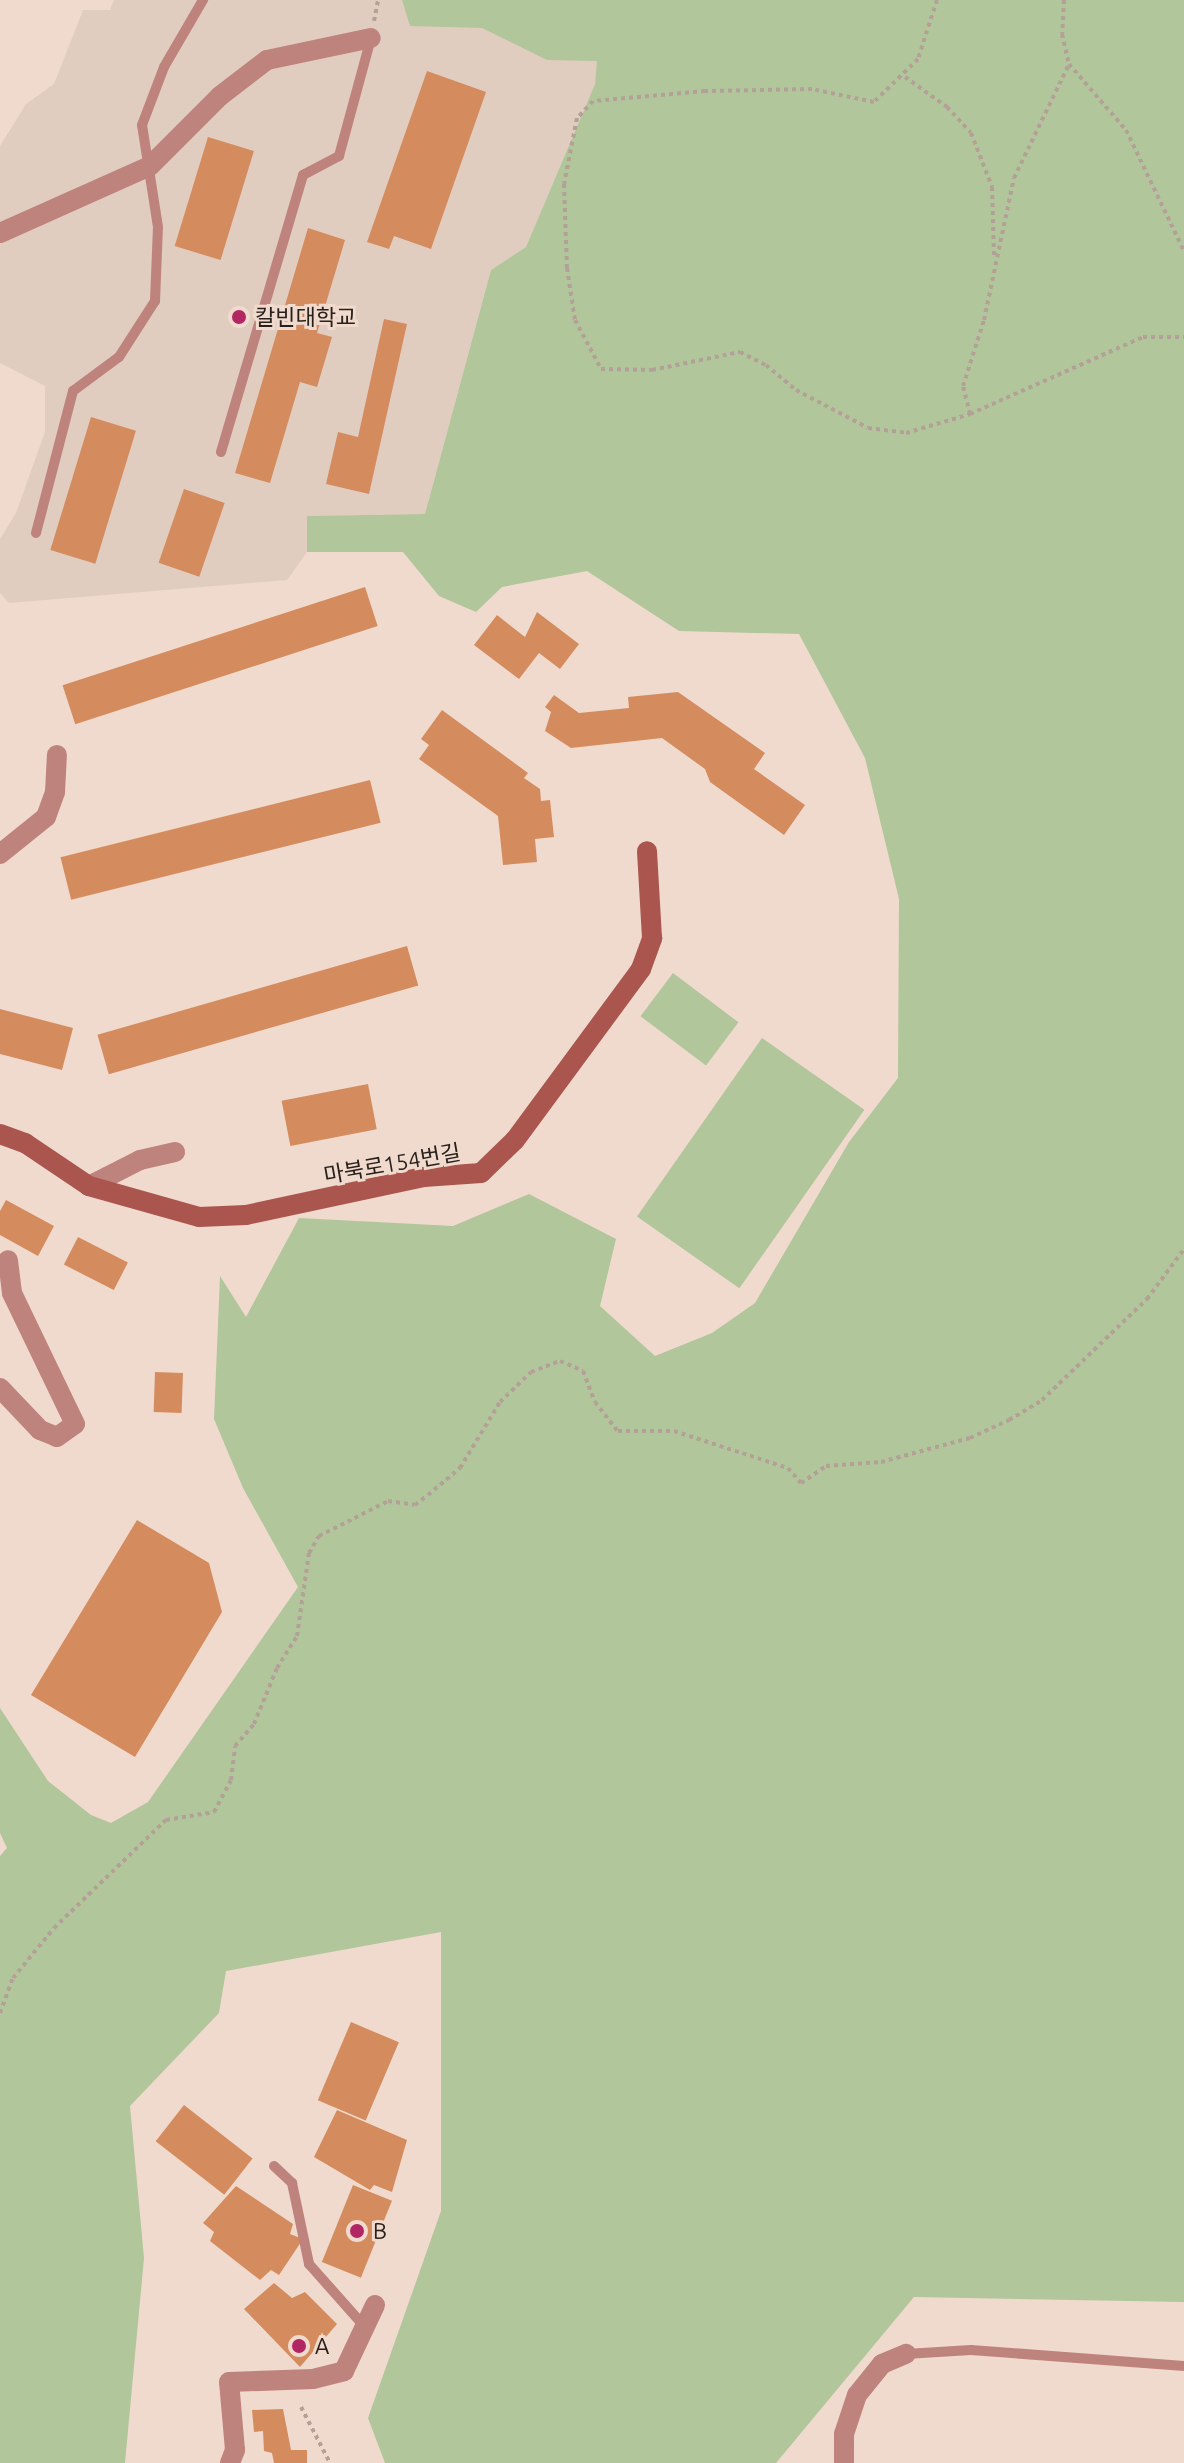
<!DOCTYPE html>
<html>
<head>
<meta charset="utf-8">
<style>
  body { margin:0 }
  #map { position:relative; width:1184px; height:2463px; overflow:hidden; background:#f0dacd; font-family:Ubuntu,"Noto Sans KR",sans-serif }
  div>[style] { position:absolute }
  .education>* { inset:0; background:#e1ccc0 }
  .green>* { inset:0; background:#b1c69a; transform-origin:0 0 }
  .building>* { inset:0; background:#d48c5e; transform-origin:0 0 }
  .path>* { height:4px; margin-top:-2px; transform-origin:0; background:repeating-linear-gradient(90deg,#b3a197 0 4px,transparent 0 8px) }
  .lane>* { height:10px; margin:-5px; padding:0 5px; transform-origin:5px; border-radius:5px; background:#bf837d }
  .street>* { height:20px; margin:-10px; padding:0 10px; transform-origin:10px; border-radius:10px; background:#bf837d }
  .secondary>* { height:20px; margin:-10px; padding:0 10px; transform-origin:10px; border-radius:10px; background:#aa554e }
  .dots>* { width:22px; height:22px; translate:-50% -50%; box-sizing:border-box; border:4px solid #f0dacd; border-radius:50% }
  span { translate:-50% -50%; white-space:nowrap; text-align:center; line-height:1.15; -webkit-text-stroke:6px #f0dacd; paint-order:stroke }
  .poi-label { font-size:22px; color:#28201b }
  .left { translate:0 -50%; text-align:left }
  .street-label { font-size:22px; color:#28201b }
</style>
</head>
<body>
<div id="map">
  <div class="education">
    <i style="clip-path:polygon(114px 0,847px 0,598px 61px,595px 84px,526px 247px,491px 270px,425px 514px,308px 516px,307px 552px,287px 580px,9px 603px,0 593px,0 539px,16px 513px,45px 432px,45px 386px,0 363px,0 146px,26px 104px,54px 84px,83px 10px,110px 10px)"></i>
  </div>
  <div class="green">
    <i style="clip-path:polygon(402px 0,1184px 0,1184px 2302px,914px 2297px,776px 2463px,385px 2463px,368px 2418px,441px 2211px,441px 1932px,226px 1971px,219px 2013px,130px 2106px,144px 2258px,125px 2463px,0 2463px,0 1856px,7px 1848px,0 1833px,0 1708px,48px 1781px,91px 1815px,111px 1823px,148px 1802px,298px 1587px,243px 1488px,214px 1419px,220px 1276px,246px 1317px,299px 1218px,453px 1226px,529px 1194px,616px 1239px,600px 1306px,655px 1356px,712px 1333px,755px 1303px,849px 1142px,898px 1078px,899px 899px,865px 758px,799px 634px,679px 631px,587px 571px,502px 587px,476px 612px,439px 596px,403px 552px,307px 552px,307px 516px,425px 514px,491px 270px,526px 247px,595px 84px,597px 61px,547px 60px,482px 28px,410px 26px)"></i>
    <i style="left:673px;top:973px;width:82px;height:54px;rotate:37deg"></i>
    <i style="left:762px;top:1038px;width:125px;height:218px;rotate:35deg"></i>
  </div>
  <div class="building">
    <i style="clip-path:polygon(427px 71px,486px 92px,431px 249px,394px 236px,389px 249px,367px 242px)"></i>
    <i style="left:208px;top:137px;width:48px;height:114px;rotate:17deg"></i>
    <i style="clip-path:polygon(308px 228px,345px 240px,317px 333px,332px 337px,317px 387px,300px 382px,270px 483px,235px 473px)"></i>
    <i style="clip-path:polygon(384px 319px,407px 324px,369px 494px,326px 484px,338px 432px,358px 437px)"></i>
    <i style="left:91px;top:417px;width:47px;height:139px;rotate:17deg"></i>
    <i style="left:184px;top:489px;width:43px;height:78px;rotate:19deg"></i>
    <i style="left:365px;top:587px;width:41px;height:318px;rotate:72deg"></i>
    <i style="clip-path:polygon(537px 612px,579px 644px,560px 669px,539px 653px,519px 679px,474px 645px,497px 615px,525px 637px)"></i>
    <i style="clip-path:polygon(678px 692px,765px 753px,754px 769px,805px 805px,784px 835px,710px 782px,705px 769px,662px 738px,571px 748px,545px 731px,551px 712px,545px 707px,554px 695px,579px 713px,629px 708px,628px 697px)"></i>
    <i style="clip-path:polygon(442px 710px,528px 773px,524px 778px,540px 789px,541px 801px,550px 800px,554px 837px,535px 839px,537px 862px,503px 865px,498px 816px,419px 759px,429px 745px,421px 739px)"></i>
    <i style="left:370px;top:780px;width:44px;height:319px;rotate:76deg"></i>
    <i style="left:407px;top:946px;width:41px;height:322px;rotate:74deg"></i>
    <i style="clip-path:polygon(0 1009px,73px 1028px,62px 1070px,0 1054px)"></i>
    <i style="left:368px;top:1084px;width:46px;height:88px;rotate:79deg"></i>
    <i style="clip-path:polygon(6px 1200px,54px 1226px,38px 1256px,0 1235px,0 1211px)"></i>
    <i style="left:78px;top:1237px;width:56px;height:31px;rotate:27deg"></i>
    <i style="left:155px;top:1372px;width:28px;height:40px;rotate:2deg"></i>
    <i style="clip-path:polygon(137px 1520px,209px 1563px,222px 1612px,135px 1757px,31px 1695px)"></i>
    <i style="left:351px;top:2022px;width:52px;height:85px;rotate:23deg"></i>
    <i style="left:184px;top:2105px;width:87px;height:46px;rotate:38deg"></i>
    <i style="clip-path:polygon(337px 2110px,407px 2140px,392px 2192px,374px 2185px,370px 2190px,314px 2157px)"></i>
    <i style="left:353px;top:2185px;width:42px;height:83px;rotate:22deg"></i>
    <i style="clip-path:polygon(236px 2186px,293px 2224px,290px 2234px,303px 2239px,279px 2275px,271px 2270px,260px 2280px,210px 2241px,214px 2232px,203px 2223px)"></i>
    <i style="clip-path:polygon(274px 2283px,292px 2298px,305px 2292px,337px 2324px,300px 2367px,244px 2309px)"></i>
    <i style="clip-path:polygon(283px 2409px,291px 2450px,307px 2450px,307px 2463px,274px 2463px,272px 2453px,264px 2451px,263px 2431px,254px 2432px,252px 2410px)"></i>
  </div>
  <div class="path">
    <i style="left:937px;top:0;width:62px;rotate:107.9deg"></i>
    <i style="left:918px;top:59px;width:62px;rotate:135.7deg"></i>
    <i style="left:874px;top:102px;width:63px;rotate:-168.2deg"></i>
    <i style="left:812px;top:89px;width:107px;rotate:178.9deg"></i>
    <i style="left:705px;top:91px;width:112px;rotate:174.9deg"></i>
    <i style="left:593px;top:101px;width:23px;rotate:133deg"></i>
    <i style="left:577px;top:118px;width:67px;rotate:101.1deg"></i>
    <i style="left:564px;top:184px;width:84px;rotate:88deg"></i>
    <i style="left:567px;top:268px;width:53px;rotate:81.3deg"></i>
    <i style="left:575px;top:320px;width:55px;rotate:62deg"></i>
    <i style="left:601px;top:369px;width:51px;rotate:1.1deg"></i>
    <i style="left:652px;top:370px;width:90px;rotate:-11.6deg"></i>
    <i style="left:740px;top:352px;width:29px;rotate:27deg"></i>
    <i style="left:766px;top:365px;width:39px;rotate:40deg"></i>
    <i style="left:796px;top:390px;width:81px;rotate:27.8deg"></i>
    <i style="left:868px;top:428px;width:38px;rotate:7deg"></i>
    <i style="left:906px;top:433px;width:67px;rotate:-16.5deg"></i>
    <i style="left:970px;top:414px;width:189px;rotate:-24deg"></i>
    <i style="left:1143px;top:337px;width:41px"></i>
    <i style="left:1064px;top:0;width:34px;rotate:93deg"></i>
    <i style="left:1062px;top:34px;width:31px;rotate:77deg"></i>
    <i style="left:1069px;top:64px;width:87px;rotate:49.2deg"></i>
    <i style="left:1126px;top:130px;width:134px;rotate:64.4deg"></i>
    <i style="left:374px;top:21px;width:21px;rotate:-79deg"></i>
    <i style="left:905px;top:77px;width:52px;rotate:35.5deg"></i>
    <i style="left:947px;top:107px;width:35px;rotate:47deg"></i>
    <i style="left:971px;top:133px;width:58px;rotate:68.7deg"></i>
    <i style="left:992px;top:187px;width:68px;rotate:88.3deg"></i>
    <i style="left:970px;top:414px;width:29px;rotate:-104deg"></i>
    <i style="left:963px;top:386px;width:69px;rotate:-72.3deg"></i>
    <i style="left:984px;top:320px;width:145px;rotate:-78.1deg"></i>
    <i style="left:1014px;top:178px;width:127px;rotate:-64.2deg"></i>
    <i style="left:0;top:2013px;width:37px;rotate:-70deg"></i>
    <i style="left:13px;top:1978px;width:65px;rotate:-50.6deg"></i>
    <i style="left:54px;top:1928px;width:156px;rotate:-44deg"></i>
    <i style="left:166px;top:1820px;width:49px;rotate:-9.5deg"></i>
    <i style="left:214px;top:1812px;width:36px;rotate:-62deg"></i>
    <i style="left:231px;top:1780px;width:34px;rotate:-83deg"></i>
    <i style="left:235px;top:1746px;width:29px;rotate:-49deg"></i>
    <i style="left:254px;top:1724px;width:61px;rotate:-67.7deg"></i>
    <i style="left:277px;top:1668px;width:38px;rotate:-58deg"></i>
    <i style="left:297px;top:1636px;width:84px;rotate:-81.8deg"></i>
    <i style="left:309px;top:1553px;width:20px;rotate:-60deg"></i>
    <i style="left:319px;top:1536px;width:77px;rotate:-26.9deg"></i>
    <i style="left:388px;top:1501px;width:27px;rotate:8deg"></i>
    <i style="left:415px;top:1505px;width:16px;rotate:-38deg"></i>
    <i style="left:428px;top:1495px;width:42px;rotate:-40.2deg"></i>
    <i style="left:460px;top:1468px;width:77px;rotate:-58.8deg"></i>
    <i style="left:500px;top:1402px;width:43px;rotate:-44.1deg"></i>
    <i style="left:531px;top:1372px;width:31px;rotate:-21deg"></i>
    <i style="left:560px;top:1361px;width:25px;rotate:23deg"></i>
    <i style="left:583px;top:1371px;width:33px;rotate:69deg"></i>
    <i style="left:595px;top:1402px;width:37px;rotate:52deg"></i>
    <i style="left:618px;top:1431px;width:56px"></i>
    <i style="left:674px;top:1431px;width:120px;rotate:18deg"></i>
    <i style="left:788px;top:1468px;width:20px;rotate:49deg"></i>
    <i style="left:801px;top:1483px;width:30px;rotate:-34deg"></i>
    <i style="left:826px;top:1466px;width:55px;rotate:-4.2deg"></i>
    <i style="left:881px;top:1462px;width:92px;rotate:-15.1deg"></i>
    <i style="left:970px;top:1438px;width:43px;rotate:-24.8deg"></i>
    <i style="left:1009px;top:1420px;width:39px;rotate:-31deg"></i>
    <i style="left:1042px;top:1400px;width:146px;rotate:-43.9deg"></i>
    <i style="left:1147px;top:1299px;width:62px;rotate:-53.5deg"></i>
    <i style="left:301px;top:2407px;width:63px;rotate:62.6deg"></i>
  </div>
  <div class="lane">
    <i style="left:221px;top:452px;width:289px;rotate:-73.5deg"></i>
    <i style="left:303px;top:175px;width:41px;rotate:-27.8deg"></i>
    <i style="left:339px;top:156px;width:122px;rotate:-74.8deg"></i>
    <i style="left:36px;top:533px;width:147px;rotate:-75.4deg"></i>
    <i style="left:73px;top:391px;width:57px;rotate:-36.5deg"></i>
    <i style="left:119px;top:357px;width:67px;rotate:-57.3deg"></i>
    <i style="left:155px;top:301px;width:74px;rotate:-87.7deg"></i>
    <i style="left:158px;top:227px;width:103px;rotate:-98.9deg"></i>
    <i style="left:142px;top:125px;width:62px;rotate:-69.2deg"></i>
    <i style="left:164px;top:67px;width:78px;rotate:-59.8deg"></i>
    <i style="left:274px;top:2166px;width:25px;rotate:43deg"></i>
    <i style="left:292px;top:2183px;width:83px;rotate:78.1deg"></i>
    <i style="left:309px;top:2264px;width:83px;rotate:48.4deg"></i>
    <i style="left:906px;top:2354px;width:65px;rotate:-3.5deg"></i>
    <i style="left:971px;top:2350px;width:214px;rotate:4.3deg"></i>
  </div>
  <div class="street">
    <i style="left:0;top:233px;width:164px;rotate:-24.1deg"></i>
    <i style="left:150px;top:166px;width:99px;rotate:-45deg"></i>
    <i style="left:220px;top:96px;width:59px;rotate:-37.5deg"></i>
    <i style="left:267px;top:60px;width:106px;rotate:-11.9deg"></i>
    <i style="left:0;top:854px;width:59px;rotate:-38.8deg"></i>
    <i style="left:46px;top:817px;width:27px;rotate:-70deg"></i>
    <i style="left:55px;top:792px;width:37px;rotate:-87deg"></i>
    <i style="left:89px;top:1186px;width:57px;rotate:-27deg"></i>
    <i style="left:140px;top:1160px;width:36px;rotate:-13deg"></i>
    <i style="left:0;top:1388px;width:58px;rotate:46.4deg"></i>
    <i style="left:40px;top:1430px;width:18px;rotate:22deg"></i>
    <i style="left:57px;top:1437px;width:22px;rotate:-36deg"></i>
    <i style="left:75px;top:1424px;width:145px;rotate:-115.7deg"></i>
    <i style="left:12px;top:1293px;width:33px;rotate:-97deg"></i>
    <i style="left:230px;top:2463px;width:14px;rotate:-69deg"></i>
    <i style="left:235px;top:2450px;width:68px;rotate:-95deg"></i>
    <i style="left:229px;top:2382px;width:84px;rotate:-2deg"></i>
    <i style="left:313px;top:2379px;width:32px;rotate:-14deg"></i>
    <i style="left:344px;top:2371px;width:73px;rotate:-64.8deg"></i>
    <i style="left:844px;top:2463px;width:29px;rotate:-90deg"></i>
    <i style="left:844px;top:2434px;width:41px;rotate:-71.6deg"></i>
    <i style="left:857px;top:2395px;width:40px;rotate:-51deg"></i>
    <i style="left:882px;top:2364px;width:26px;rotate:-23deg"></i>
  </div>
  <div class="secondary">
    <i style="left:0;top:1134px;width:27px;rotate:20deg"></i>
    <i style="left:25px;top:1143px;width:77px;rotate:33.9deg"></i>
    <i style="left:89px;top:1186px;width:114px;rotate:15.7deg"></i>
    <i style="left:199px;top:1217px;width:47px;rotate:-2.4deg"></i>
    <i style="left:246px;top:1215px;width:182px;rotate:-12.1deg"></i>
    <i style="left:424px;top:1177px;width:57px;rotate:-4deg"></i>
    <i style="left:481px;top:1173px;width:47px;rotate:-44.1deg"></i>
    <i style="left:515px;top:1140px;width:212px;rotate:-53.6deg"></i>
    <i style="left:641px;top:969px;width:33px;rotate:-70deg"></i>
    <i style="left:652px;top:938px;width:87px;rotate:-93.3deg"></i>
  </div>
  <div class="dots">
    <i style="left:239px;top:317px;background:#b12663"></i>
    <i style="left:357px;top:2231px;background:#b12663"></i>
    <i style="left:299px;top:2346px;background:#b12663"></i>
  </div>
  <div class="poi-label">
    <span class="left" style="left:255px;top:317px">칼빈대학교</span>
    <span class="left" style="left:373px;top:2231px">B</span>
    <span class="left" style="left:315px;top:2346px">A</span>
  </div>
  <div class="street-label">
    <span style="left:392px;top:1163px;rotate:-10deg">마북로154번길</span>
  </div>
</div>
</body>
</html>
